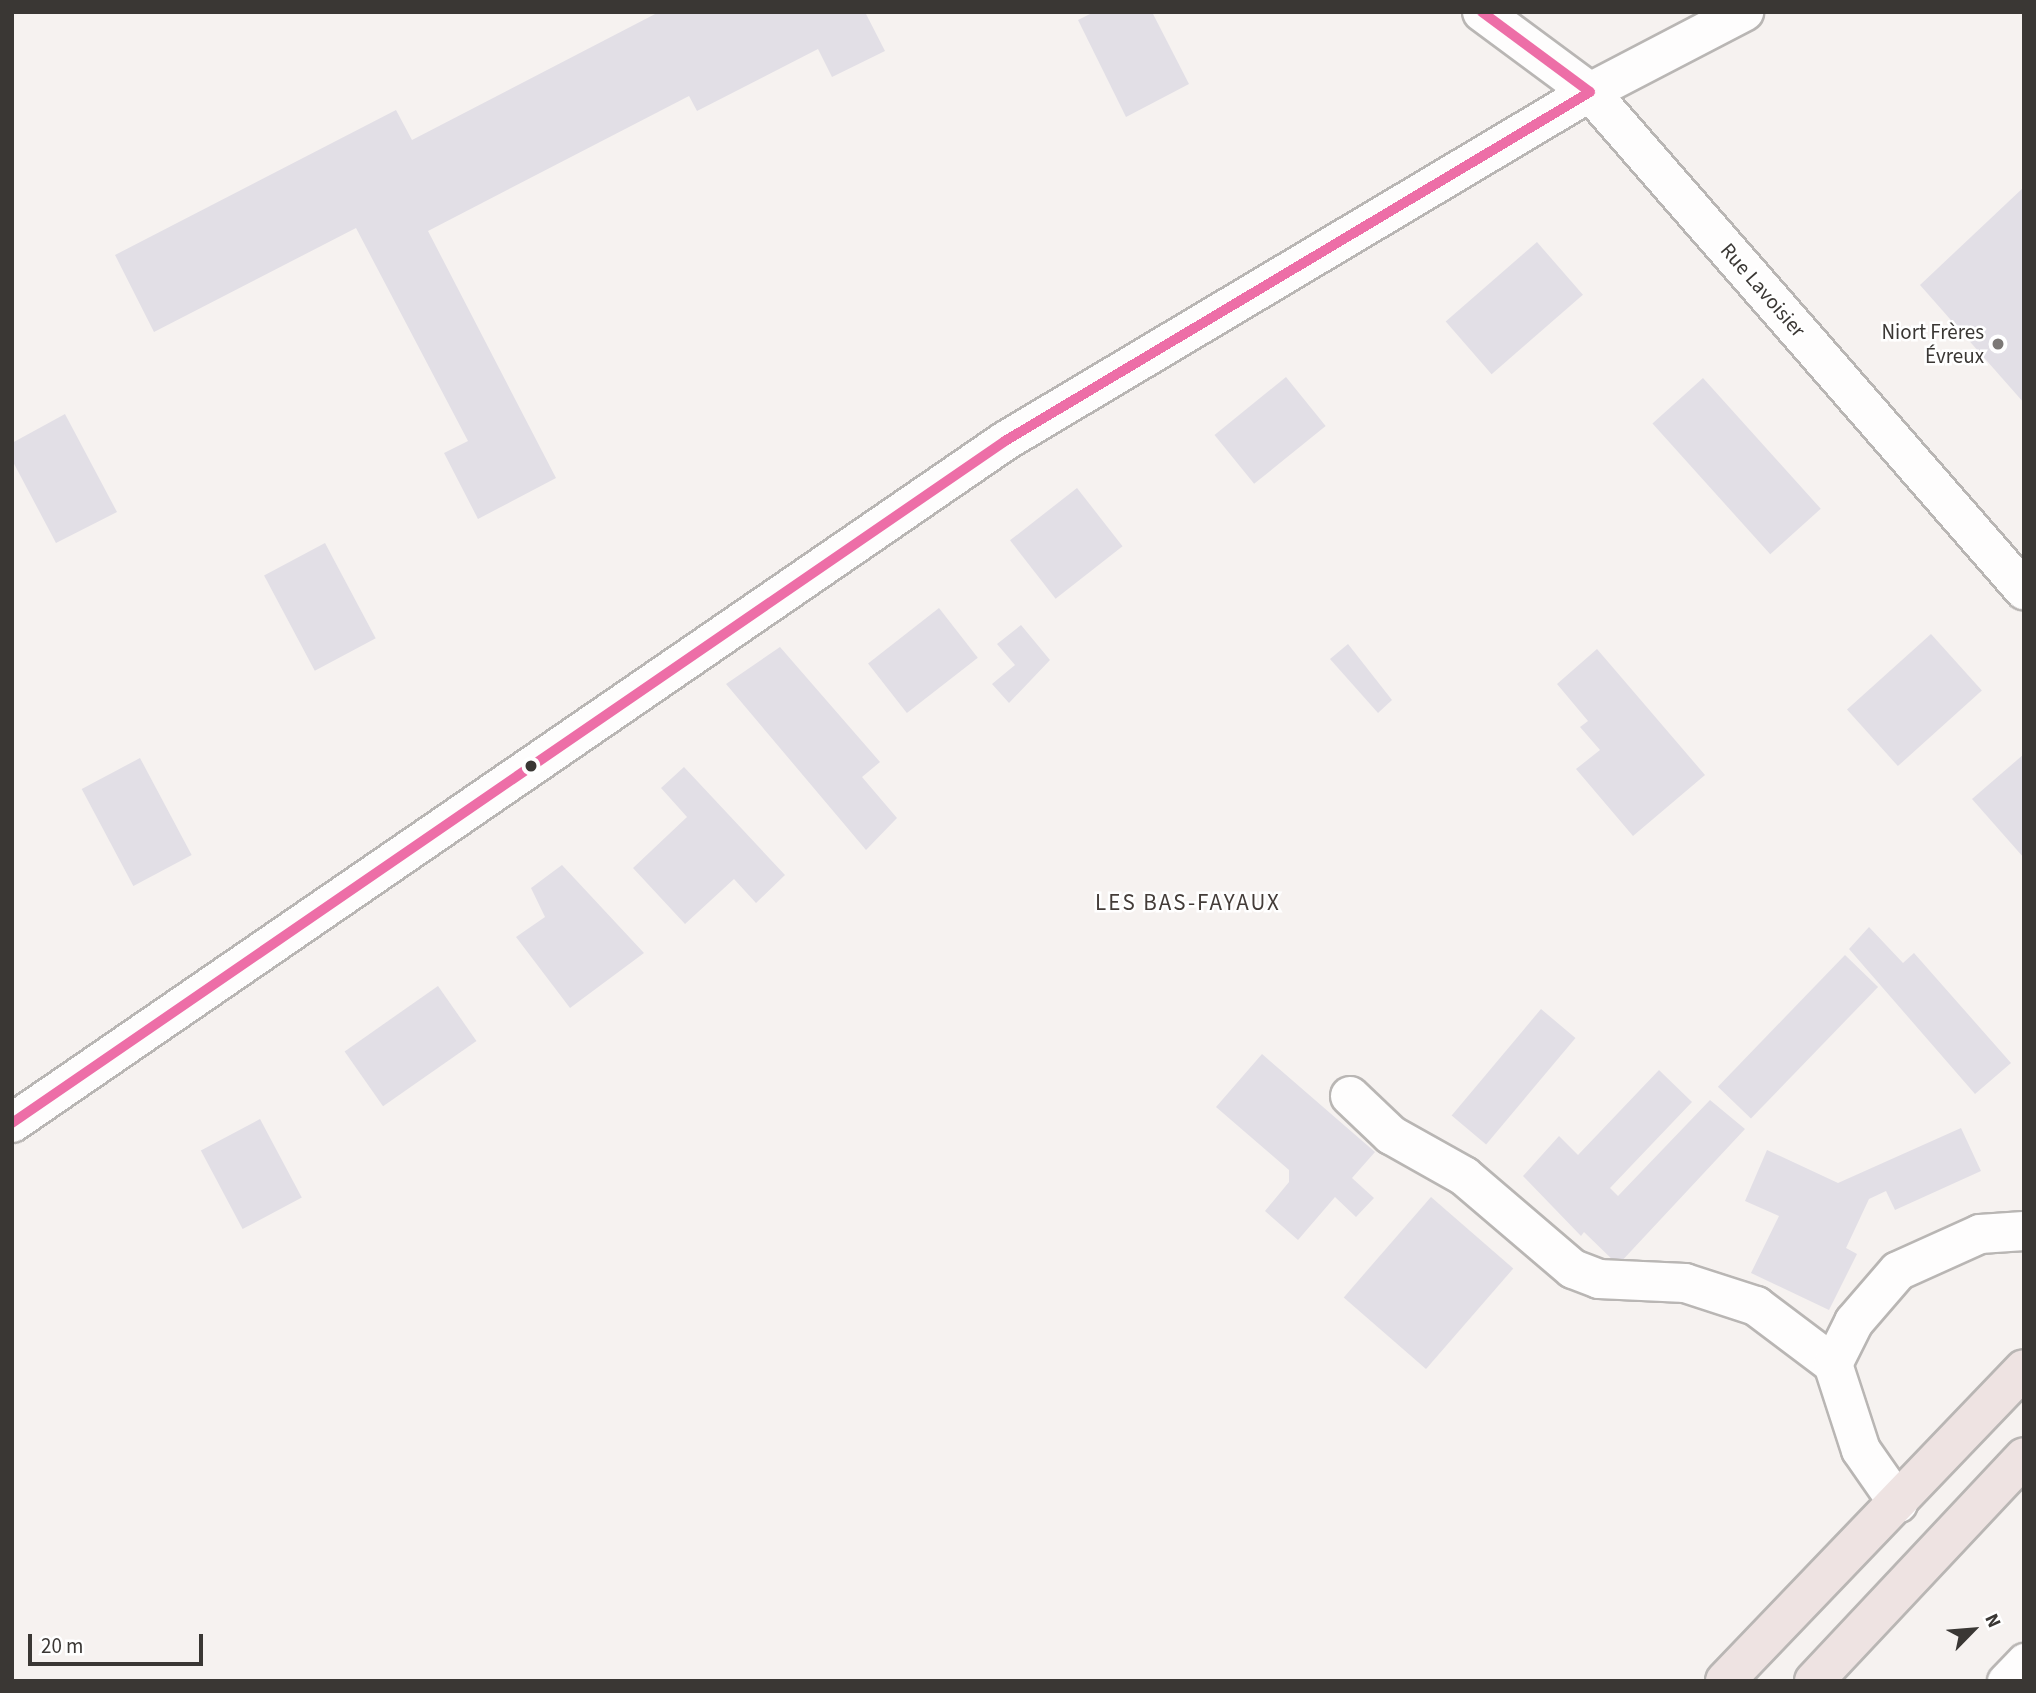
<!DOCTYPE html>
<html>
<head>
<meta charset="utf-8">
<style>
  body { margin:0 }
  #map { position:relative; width:2036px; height:1693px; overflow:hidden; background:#f6f2f0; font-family:"Source Sans 3",sans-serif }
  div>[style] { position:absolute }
  .building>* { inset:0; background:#e2dfe6; transform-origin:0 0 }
  .roads { filter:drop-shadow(2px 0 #b9b6b4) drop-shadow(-2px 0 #b9b6b4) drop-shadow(0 2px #b9b6b4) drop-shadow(0 -2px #b9b6b4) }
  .service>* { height:35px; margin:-17.5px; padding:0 17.5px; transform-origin:17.5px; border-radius:17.5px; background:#fefdfd }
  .minor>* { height:38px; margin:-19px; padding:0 19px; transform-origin:19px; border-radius:19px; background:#fefdfd }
  .tertiary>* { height:38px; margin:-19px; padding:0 19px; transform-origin:19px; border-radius:19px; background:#fefdfd }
  .primary>* { height:38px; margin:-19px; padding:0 19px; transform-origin:19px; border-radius:19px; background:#eee3e2 }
  .bus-1>* { height:10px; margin:-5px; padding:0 5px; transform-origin:5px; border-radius:5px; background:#ed6ea7 }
  .dots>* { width:19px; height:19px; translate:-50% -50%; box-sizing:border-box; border:4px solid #fff; border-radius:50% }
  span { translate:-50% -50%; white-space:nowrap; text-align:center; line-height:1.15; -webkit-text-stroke:5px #fff; paint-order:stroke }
  .street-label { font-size:21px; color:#3a3734 }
  .poi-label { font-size:21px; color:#3a3734 }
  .right { translate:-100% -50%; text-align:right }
  .neighbourhood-label { font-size:23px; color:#443c38; letter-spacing:2px }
  .frame { position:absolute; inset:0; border:14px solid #3a3734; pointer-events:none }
  .north { position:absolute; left:1938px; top:1595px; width:70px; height:70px; -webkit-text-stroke:5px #fff; paint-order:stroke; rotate:65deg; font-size:19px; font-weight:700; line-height:28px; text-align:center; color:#3a3734 }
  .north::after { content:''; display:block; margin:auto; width:24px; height:32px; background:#3a3734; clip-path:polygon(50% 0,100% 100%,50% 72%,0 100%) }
  .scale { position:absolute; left:28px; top:1634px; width:175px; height:32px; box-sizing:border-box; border:4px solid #3a3734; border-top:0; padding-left:9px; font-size:21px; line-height:24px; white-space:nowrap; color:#3a3734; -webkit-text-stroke:5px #fff; paint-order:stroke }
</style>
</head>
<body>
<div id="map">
  <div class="building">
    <i style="clip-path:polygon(659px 12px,865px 12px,885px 51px,832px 77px,818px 49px,697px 111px,689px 96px,428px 231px,556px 478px,478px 519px,444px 453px,468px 441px,356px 228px,154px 332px,115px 255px,396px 110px,412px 140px)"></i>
    <i style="clip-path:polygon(1094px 12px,1152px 12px,1189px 84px,1126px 117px,1078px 20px)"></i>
    <i style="clip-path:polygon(2024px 187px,2024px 403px,1920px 285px)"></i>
    <i style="left:1537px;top:242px;width:70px;height:121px;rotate:49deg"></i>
    <i style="left:1286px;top:377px;width:63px;height:92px;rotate:51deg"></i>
    <i style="left:1703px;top:378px;width:176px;height:68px;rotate:48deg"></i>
    <i style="clip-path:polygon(65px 414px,117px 512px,56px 543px,12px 460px,12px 443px)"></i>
    <i style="left:1077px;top:488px;width:74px;height:85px;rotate:52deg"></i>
    <i style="left:325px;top:543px;width:108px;height:69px;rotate:62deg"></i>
    <i style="left:939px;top:608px;width:63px;height:90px;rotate:52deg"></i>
    <i style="clip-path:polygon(1021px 625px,1050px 660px,1009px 703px,992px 684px,1015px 665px,997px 644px)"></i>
    <i style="left:1931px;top:634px;width:76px;height:113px;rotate:48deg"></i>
    <i style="clip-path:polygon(1348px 644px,1392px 700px,1378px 713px,1330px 659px)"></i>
    <i style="clip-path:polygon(780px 647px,880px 762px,862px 777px,897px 818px,866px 850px,726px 684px)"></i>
    <i style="clip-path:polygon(1597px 649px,1705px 775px,1633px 836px,1576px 769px,1600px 750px,1580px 727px,1588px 721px,1557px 684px)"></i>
    <i style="clip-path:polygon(2024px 754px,2024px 858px,1972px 799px)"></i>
    <i style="left:140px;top:758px;width:110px;height:66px;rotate:62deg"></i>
    <i style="clip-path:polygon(684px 767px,785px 875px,756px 903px,734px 879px,685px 924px,633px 868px,687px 817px,661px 788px)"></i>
    <i style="clip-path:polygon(562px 865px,644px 953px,570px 1008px,516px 937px,545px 917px,531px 888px)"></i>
    <i style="clip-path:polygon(1869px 927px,1903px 963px,1914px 953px,2011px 1063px,1975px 1094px,1849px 949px)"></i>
    <i style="left:1845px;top:955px;width:46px;height:183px;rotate:44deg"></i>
    <i style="left:438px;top:986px;width:67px;height:114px;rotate:55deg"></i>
    <i style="left:1541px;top:1009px;width:45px;height:139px;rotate:40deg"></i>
    <i style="clip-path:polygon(1262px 1054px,1375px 1152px,1352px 1178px,1374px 1198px,1356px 1217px,1335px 1197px,1298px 1240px,1265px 1211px,1289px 1182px,1289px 1170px,1216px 1107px)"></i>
    <i style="clip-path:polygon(1659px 1070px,1692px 1102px,1610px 1188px,1618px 1196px,1710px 1100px,1745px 1129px,1618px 1265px,1584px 1232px,1581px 1236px,1523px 1176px,1559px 1136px,1578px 1155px)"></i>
    <i style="left:260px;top:1119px;width:89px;height:67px;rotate:62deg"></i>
    <i style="clip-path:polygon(1961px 1128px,1981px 1171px,1895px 1210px,1886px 1191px,1869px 1199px,1846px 1248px,1857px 1254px,1829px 1310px,1751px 1273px,1779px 1216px,1745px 1201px,1767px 1150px,1838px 1183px)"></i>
    <i style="left:1431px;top:1197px;width:109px;height:133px;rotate:41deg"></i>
  </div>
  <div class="roads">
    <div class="service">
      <i style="left:2005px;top:1681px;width:28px;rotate:-46deg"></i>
    </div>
    <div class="minor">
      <i style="left:1350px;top:1096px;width:57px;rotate:43.6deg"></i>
      <i style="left:1391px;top:1135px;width:84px;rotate:29.3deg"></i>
      <i style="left:1464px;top:1176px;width:143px;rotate:40.5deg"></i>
      <i style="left:1573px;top:1269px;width:28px;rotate:21deg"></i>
      <i style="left:1599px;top:1279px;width:86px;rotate:2.7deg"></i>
      <i style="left:1685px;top:1283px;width:75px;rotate:17.9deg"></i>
      <i style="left:1756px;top:1306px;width:96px;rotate:37deg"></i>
      <i style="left:1833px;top:1364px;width:90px;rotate:72deg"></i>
      <i style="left:1861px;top:1450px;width:65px;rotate:55.1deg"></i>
      <i style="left:12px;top:1123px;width:1205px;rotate:-34.48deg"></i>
      <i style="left:1005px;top:441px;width:681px;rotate:-30.82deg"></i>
      <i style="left:1590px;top:92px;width:174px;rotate:-27.5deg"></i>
      <i style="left:1833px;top:1364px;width:47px;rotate:-63.4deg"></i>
      <i style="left:1854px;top:1322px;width:67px;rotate:-49.2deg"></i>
      <i style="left:1898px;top:1271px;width:90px;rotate:-24.3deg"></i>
      <i style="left:1980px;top:1234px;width:44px;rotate:-3.9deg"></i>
    </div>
    <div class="tertiary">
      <i style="left:1482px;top:12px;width:134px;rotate:36.5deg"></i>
      <i style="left:1590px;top:92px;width:661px;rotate:48.93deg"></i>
    </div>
    <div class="primary">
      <i style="left:1725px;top:1681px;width:432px;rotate:-46.2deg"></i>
      <i style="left:1814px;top:1681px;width:307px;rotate:-46.8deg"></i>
    </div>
  </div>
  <div class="bus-1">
    <i style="left:1482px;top:12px;width:134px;rotate:36.5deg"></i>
    <i style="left:12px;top:1123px;width:1205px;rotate:-34.48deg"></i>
    <i style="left:1005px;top:441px;width:681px;rotate:-30.82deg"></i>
  </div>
  <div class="dots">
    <i style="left:1998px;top:344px;background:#7c7876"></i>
    <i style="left:531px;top:766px;background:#3a3734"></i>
  </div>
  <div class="street-label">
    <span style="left:1763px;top:290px;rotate:49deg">Rue Lavoisier</span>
  </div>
  <div class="poi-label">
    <span class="right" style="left:1984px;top:344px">Niort Frères<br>Évreux</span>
  </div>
  <div class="neighbourhood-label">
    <span style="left:1188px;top:903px">LES BAS-FAYAUX</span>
  </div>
  <div class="frame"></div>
  <div class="north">N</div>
  <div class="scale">20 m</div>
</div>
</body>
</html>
